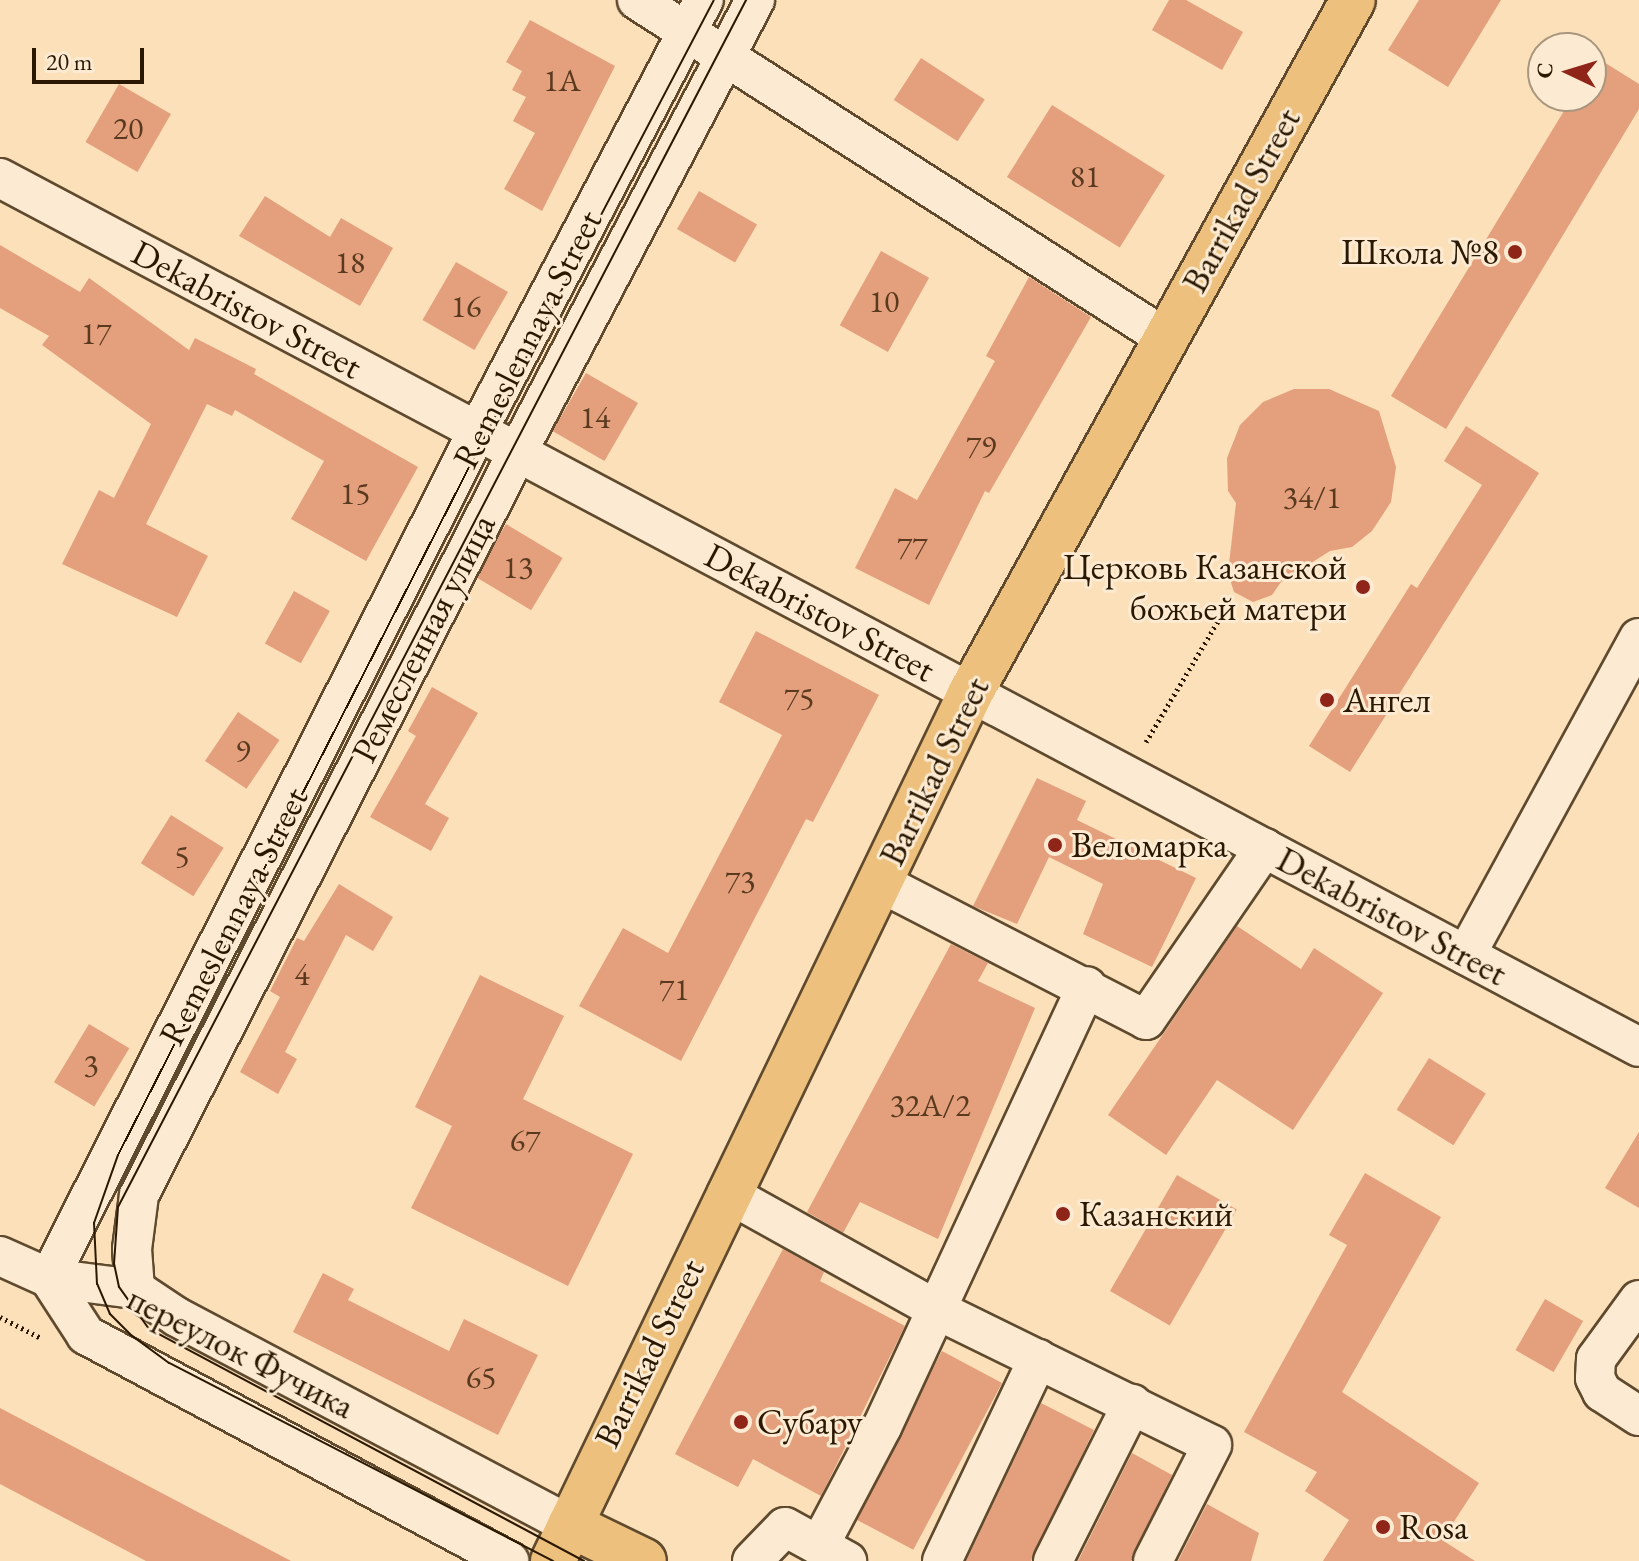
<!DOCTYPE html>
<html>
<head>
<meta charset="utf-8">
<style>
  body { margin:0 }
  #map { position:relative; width:1639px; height:1561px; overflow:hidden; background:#fbe0ba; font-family:"EB Garamond",serif }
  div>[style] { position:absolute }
  .building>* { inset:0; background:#e49f7c; transform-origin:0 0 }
  .path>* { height:5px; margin-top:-2.5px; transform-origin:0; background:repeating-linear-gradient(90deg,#2b1800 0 2px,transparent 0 6px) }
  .roads { filter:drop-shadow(2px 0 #5f4a2e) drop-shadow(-2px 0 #5f4a2e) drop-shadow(0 2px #5f4a2e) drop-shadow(0 -2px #5f4a2e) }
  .minor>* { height:38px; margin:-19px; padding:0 19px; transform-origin:19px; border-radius:19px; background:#fcebd2 }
  .major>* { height:44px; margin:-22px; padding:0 22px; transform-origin:22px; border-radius:22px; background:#eec07d }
  .tram>* { height:2px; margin:-1px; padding:0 1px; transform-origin:1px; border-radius:1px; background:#2b1800 }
  .dots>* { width:22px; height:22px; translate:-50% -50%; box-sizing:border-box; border:4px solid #fcebd2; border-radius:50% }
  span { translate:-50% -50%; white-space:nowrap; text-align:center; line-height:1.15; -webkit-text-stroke:6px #fcebd2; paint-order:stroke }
  .number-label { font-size:32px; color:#593a1f }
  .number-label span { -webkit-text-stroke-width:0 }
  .street-label { font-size:36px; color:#2b1800 }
  .poi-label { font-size:36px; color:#2b1800 }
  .right { translate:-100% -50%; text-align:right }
  .left { translate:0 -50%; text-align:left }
  .north { position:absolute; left:1527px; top:32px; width:80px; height:80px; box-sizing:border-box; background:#fcebd2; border:2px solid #a8977e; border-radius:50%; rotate:274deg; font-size:22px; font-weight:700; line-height:32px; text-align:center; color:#2b1800 }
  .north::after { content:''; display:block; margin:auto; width:28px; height:36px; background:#8f2418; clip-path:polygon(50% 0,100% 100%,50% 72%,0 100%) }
  .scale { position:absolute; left:32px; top:48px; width:112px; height:36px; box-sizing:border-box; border:4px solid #2b1800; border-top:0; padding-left:10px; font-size:24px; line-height:28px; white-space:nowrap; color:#2b1800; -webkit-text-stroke:6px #fcebd2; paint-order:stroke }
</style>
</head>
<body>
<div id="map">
  <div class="building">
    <i style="clip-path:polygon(1169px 0,1186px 0,1243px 32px,1222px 70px,1152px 30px)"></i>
    <i style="clip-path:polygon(1419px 0,1501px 0,1448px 87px,1388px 50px)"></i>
    <i style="clip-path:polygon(530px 20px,615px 66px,542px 211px,504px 189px,535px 133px,513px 121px,526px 97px,512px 90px,522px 71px,506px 62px)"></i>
    <i style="clip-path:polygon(1591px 54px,1639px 84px,1639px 109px,1446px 429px,1391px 396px,1573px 96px,1591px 96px)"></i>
    <i style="left:921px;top:58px;width:76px;height:50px;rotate:33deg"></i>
    <i style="left:119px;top:84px;width:60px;height:67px;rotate:30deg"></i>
    <i style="left:1052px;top:105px;width:133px;height:85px;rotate:32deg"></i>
    <i style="left:699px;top:191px;width:67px;height:44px;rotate:30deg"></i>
    <i style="clip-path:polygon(265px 196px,330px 237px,341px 218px,393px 248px,360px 306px,239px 236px)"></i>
    <i style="clip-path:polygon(0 245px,80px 292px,89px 278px,189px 350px,195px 338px,256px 369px,254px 374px,418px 467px,366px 561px,291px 519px,324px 461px,235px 410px,232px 416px,207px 404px,146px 524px,208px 556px,177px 617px,62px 564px,99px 490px,114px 498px,151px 424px,42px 345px,49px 336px,0 308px)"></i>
    <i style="left:881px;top:251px;width:55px;height:85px;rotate:29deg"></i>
    <i style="left:456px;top:262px;width:60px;height:67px;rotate:30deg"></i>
    <i style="clip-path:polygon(1029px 277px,1091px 317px,989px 493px,985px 491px,929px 605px,855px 568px,895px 488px,917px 500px,995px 361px,986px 356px)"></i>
    <i style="left:586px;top:373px;width:60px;height:67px;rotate:30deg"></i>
    <i style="clip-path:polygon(1294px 389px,1329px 389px,1379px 411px,1396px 467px,1391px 502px,1372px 531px,1352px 547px,1330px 551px,1281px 582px,1272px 595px,1253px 602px,1234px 592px,1228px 573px,1236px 503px,1228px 491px,1227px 458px,1240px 425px,1263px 402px)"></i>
    <i style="clip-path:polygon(1466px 426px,1539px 473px,1350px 772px,1309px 746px,1411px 584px,1417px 588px,1482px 485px,1444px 461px)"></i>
    <i style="left:506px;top:524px;width:66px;height:61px;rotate:31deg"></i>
    <i style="left:294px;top:591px;width:41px;height:60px;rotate:29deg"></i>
    <i style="clip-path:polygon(756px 631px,879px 695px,813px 822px,806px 819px,681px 1061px,579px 1006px,623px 928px,668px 953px,782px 735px,719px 702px)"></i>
    <i style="clip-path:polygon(432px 687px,478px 713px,425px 804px,449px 818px,431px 851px,370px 817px,416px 736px,408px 731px)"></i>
    <i style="left:238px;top:712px;width:50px;height:59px;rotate:34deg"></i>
    <i style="clip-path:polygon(1037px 778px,1086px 801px,1077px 820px,1196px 878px,1152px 967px,1083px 934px,1103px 884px,1049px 857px,1017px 924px,973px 906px)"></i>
    <i style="left:171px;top:815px;width:62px;height:57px;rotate:32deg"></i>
    <i style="clip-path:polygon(339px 884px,393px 917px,373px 951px,346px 935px,285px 1052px,297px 1059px,278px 1094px,240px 1072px,280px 997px,270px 991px,297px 938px,304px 941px)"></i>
    <i style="clip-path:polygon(1237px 926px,1301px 969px,1314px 948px,1383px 993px,1293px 1130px,1217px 1080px,1166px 1155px,1108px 1115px)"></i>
    <i style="clip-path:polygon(951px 944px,988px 963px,978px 981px,1035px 1008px,938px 1239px,860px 1202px,843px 1233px,807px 1212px)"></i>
    <i style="clip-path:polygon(480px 975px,564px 1016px,523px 1099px,633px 1154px,568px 1286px,411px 1208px,452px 1126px,415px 1107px)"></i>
    <i style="left:89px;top:1024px;width:47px;height:68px;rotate:31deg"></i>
    <i style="left:1429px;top:1058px;width:67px;height:61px;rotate:32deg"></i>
    <i style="clip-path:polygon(1639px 1132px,1639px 1208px,1605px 1188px)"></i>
    <i style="clip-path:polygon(1365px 1173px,1441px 1217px,1342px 1392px,1479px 1483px,1442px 1540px,1475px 1561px,1323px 1561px,1349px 1520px,1305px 1491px,1317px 1472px,1244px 1432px,1347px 1245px,1329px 1235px)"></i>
    <i style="left:1177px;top:1175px;width:69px;height:134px;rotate:30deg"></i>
    <i style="clip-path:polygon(783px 1249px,824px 1272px,820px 1281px,905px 1326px,821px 1496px,753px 1459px,738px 1487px,675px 1454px)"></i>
    <i style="clip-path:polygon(323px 1273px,354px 1289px,348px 1300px,449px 1351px,464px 1319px,538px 1355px,498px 1435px,293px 1332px)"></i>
    <i style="left:1545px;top:1299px;width:44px;height:59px;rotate:30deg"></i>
    <i style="left:942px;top:1351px;width:68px;height:189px;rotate:28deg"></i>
    <i style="clip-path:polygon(1041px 1403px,1094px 1430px,1031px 1561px,966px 1561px)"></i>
    <i style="clip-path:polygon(0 1408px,291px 1561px,146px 1561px,0 1484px)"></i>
    <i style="clip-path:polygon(1132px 1453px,1172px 1475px,1131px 1561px,1078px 1561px)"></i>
    <i style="clip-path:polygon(1207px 1504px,1259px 1533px,1251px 1561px,1178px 1561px)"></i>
  </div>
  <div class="path">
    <i style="left:1146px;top:742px;width:158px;rotate:-59.2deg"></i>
    <i style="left:0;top:1317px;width:46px;rotate:27.1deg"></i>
  </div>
  <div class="roads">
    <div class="minor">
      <i style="left:637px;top:0;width:626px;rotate:32.6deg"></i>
      <i style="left:0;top:178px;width:1855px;rotate:27.93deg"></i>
      <i style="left:881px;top:883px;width:298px;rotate:27.3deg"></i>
      <i style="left:1146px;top:1020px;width:209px;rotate:-55.5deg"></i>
      <i style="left:1466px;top:955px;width:361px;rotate:-61.4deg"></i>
      <i style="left:727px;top:1193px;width:240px;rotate:29.1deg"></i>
      <i style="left:937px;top:1310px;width:306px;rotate:26.1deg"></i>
      <i style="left:1212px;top:1445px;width:130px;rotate:117deg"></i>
      <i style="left:0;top:1256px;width:54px;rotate:24.2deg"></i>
      <i style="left:49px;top:1278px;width:87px;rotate:7.3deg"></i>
      <i style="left:135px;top:1289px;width:50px;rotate:33.7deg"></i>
      <i style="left:177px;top:1317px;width:445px;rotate:27.9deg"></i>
      <i style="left:49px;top:1278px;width:948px;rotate:-63.16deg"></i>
      <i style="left:477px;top:432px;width:488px;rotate:-62.3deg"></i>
      <i style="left:49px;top:1278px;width:68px;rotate:57deg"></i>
      <i style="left:86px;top:1335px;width:480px;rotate:28.1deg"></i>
      <i style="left:135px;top:1289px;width:40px;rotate:-94.3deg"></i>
      <i style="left:132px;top:1249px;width:54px;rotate:-82.6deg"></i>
      <i style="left:139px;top:1195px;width:833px;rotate:-63deg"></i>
      <i style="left:517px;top:453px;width:512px;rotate:-62.28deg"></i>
      <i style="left:1639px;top:1300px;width:73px;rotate:126.1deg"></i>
      <i style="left:1596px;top:1359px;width:19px;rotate:93deg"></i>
      <i style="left:1595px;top:1378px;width:16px;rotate:63deg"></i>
      <i style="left:1602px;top:1392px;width:44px;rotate:33deg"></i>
      <i style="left:819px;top:1546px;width:135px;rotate:-62.1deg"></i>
      <i style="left:882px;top:1427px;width:486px;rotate:-65.1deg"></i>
      <i style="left:752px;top:1561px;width:47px;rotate:-45.9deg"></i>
      <i style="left:785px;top:1527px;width:71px;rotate:28.7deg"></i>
      <i style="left:942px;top:1561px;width:224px;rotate:-64.6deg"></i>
      <i style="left:1053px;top:1561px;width:176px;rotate:-63.3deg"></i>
    </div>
    <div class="major">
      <i style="left:570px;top:1525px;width:82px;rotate:25.9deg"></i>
      <i style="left:553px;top:1561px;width:964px;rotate:-64.31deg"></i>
      <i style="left:971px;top:692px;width:790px;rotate:-61.1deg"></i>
    </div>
  </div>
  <div class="tram">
    <i style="left:553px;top:1561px;width:432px;rotate:-152.7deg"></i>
    <i style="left:169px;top:1363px;width:47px;rotate:-143.6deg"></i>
    <i style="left:131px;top:1335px;width:30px;rotate:-135deg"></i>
    <i style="left:110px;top:1314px;width:33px;rotate:-113deg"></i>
    <i style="left:97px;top:1284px;width:61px;rotate:-92.8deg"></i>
    <i style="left:94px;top:1223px;width:72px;rotate:-70.6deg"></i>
    <i style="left:118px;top:1155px;width:807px;rotate:-62.96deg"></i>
    <i style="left:485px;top:436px;width:492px;rotate:-62.3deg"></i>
    <i style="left:584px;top:1561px;width:493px;rotate:-151.9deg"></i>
    <i style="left:149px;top:1329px;width:52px;rotate:-125.5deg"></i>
    <i style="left:119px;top:1287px;width:24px;rotate:-102deg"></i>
    <i style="left:114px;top:1264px;width:57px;rotate:-86deg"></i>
    <i style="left:118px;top:1207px;width:1361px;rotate:-62.51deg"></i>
  </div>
  <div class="dots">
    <i style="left:1515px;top:252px;background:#8f2418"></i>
    <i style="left:1363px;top:587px;background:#8f2418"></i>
    <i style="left:1327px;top:700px;background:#8f2418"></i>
    <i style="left:1055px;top:845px;background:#8f2418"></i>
    <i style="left:1063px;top:1214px;background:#8f2418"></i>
    <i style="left:741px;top:1422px;background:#8f2418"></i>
    <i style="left:1383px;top:1527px;background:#8f2418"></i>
  </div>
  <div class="number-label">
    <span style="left:562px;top:80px">1А</span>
    <span style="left:128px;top:128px">20</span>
    <span style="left:1085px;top:176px">81</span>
    <span style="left:350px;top:262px">18</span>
    <span style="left:884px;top:301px">10</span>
    <span style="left:466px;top:306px">16</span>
    <span style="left:96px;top:333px">17</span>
    <span style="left:595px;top:417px">14</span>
    <span style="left:981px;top:446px">79</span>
    <span style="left:355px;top:493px">15</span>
    <span style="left:1312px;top:497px">34/1</span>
    <span style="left:912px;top:547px">77</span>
    <span style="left:518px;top:567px">13</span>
    <span style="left:799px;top:698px">75</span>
    <span style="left:243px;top:750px">9</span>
    <span style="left:182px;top:856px">5</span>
    <span style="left:740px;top:881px">73</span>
    <span style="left:302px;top:974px">4</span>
    <span style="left:674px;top:989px">71</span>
    <span style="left:91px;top:1065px">3</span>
    <span style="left:930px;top:1105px">32А/2</span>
    <span style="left:525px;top:1140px">67</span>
    <span style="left:481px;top:1377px">65</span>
  </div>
  <div class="street-label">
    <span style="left:1241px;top:200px;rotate:-61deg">Barrikad Street</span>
    <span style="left:247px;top:309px;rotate:28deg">Dekabristov Street</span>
    <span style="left:527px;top:339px;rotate:-63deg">Remeslennaya Street</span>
    <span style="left:820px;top:612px;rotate:28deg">Dekabristov Street</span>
    <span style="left:423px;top:638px;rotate:-63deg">Ремесленная улица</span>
    <span style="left:934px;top:771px;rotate:-64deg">Barrikad Street</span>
    <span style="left:233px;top:916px;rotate:-63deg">Remeslennaya Street</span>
    <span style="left:1392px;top:916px;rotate:28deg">Dekabristov Street</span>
    <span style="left:241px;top:1352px;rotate:27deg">переулок Фучика</span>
    <span style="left:649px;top:1353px;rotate:-64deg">Barrikad Street</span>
  </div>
  <div class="poi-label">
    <span class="right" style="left:1499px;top:252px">Школа №8</span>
    <span class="right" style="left:1347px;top:587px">Церковь Казанской<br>божьей матери</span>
    <span class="left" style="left:1343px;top:700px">Ангел</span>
    <span class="left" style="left:1071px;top:845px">Веломарка</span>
    <span class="left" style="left:1079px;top:1214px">Казанский</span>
    <span class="left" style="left:757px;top:1422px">Субару</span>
    <span class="left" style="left:1399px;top:1527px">Rosa</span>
  </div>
  <div class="north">С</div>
  <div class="scale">20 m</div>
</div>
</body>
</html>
